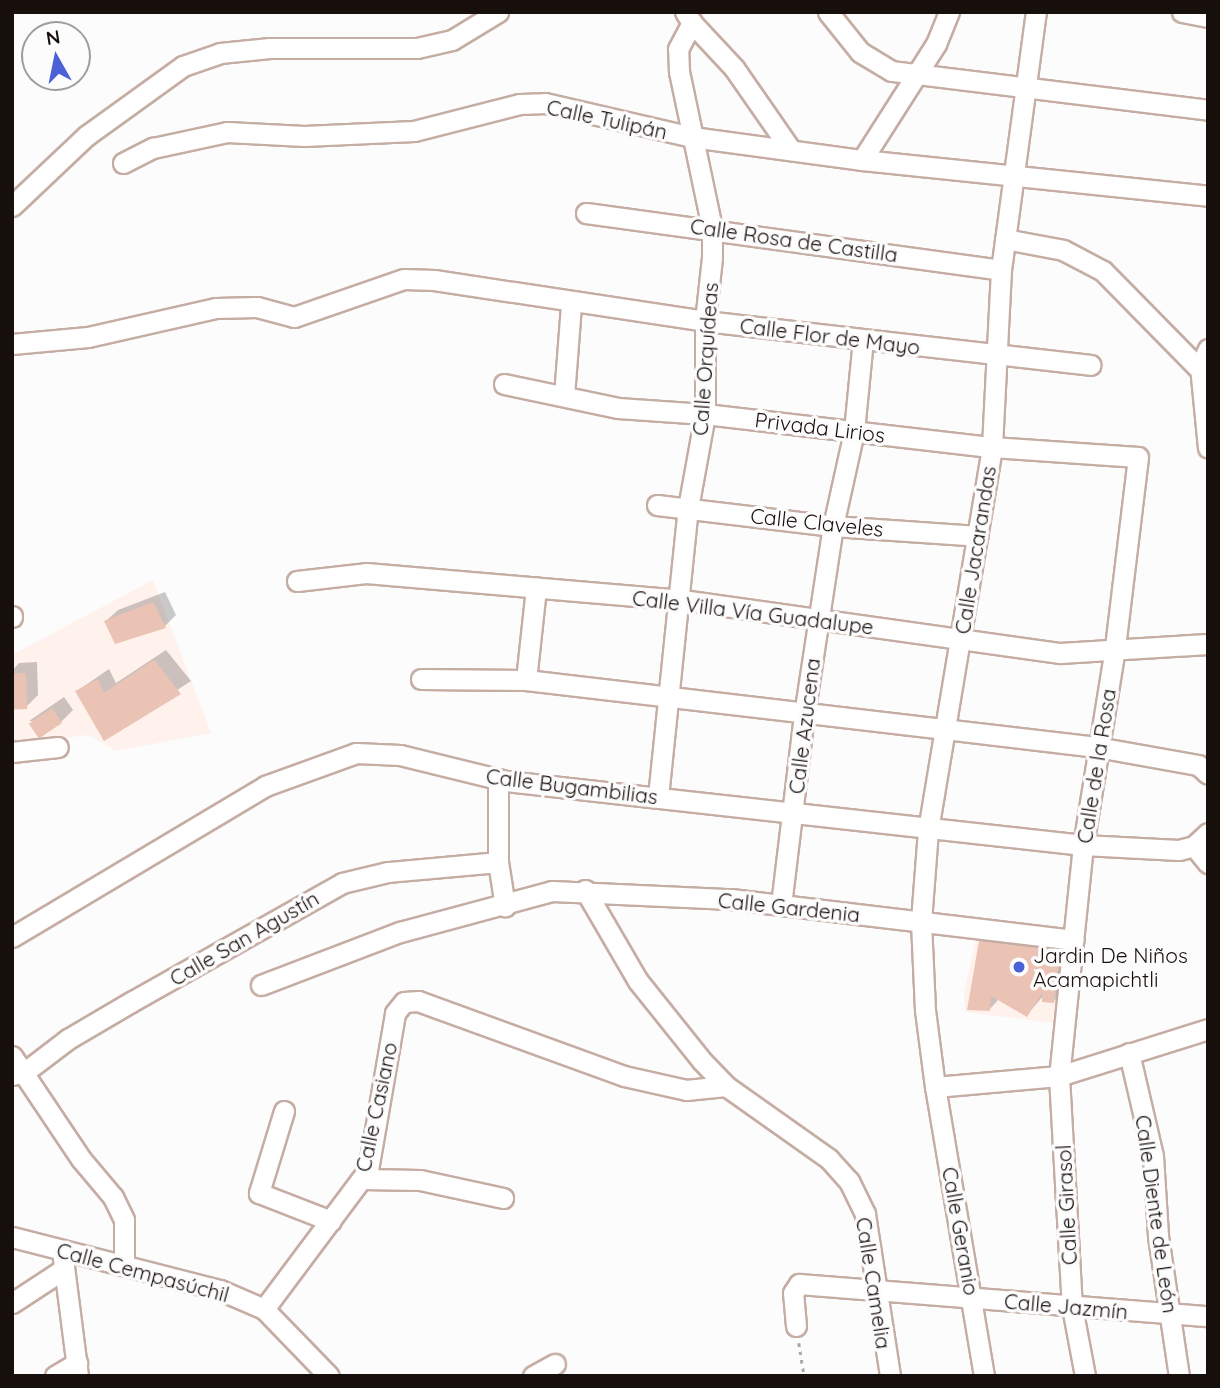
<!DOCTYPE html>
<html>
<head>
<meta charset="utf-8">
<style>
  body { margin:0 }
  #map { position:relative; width:1220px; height:1388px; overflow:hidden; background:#fcfcfc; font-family:Quicksand,sans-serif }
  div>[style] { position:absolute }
  .built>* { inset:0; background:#fff1ec }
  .shadow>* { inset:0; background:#0003 }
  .building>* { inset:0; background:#ebc3b4; transform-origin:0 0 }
  .path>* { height:2.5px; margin-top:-1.25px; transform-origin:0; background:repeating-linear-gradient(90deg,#aba8a7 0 3.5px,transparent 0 8.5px) }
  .roads { filter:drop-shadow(2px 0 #c5ada4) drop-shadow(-2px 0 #c5ada4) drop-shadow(0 2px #c5ada4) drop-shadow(0 -2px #c5ada4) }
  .minor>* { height:19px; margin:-9.5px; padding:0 9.5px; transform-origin:9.5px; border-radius:9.5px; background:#fff }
  .dots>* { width:19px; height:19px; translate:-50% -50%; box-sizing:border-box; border:4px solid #fcfcfc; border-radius:50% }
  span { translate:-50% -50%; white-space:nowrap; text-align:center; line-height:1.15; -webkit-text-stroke:7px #fcfcfc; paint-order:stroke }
  .street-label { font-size:21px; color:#170f0c }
  .poi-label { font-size:21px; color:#170f0c }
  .left { translate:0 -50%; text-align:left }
  .frame { position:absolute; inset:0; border:14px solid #170f0c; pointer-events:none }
  .north { position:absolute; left:21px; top:21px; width:70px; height:70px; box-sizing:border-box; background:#fcfcfc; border:2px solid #a09d9c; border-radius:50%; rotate:351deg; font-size:19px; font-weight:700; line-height:28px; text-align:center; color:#170f0c }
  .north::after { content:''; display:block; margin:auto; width:24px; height:32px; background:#4b61d6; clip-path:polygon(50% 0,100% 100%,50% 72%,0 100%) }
</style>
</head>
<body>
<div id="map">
  <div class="built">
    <i style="clip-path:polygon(153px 580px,211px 733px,116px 751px,88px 735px,12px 744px,12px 655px)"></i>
    <i style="clip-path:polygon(977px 935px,1070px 942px,1063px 1024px,965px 1012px,964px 992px)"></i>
  </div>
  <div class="shadow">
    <i style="clip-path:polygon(165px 592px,176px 615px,165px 626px,106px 621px,118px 610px)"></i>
    <i style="clip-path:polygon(166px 650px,191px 681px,104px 738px,77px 691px,109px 669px,116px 683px)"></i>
    <i style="clip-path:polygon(37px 662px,38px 695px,26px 707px,12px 709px,12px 671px,19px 663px)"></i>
    <i style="clip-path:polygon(64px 697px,73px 710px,61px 722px,29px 721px)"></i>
    <i style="clip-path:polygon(992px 930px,1070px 940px,1065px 989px,1054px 1001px,1044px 995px,1027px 1015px,999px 999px,989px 1010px,980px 942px)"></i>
  </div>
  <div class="building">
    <i style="clip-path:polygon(153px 602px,166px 628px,115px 644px,104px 621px)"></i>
    <i style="clip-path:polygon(154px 660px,181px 694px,104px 741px,75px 691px,98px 679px,104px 693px)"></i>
    <i style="left:26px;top:673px;width:36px;height:14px;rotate:88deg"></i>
    <i style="left:52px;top:708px;width:18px;height:28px;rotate:56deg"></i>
    <i style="clip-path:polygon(979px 941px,1060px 951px,1054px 1003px,1042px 1002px,1042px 993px,1027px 1017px,991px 996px,990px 1011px,967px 1010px)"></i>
  </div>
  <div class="path">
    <i style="left:799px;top:1343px;width:33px;rotate:81deg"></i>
  </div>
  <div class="roads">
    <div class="minor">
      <i style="left:828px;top:12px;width:51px;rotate:51.3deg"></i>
      <i style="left:860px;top:52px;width:37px;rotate:31deg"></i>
      <i style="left:892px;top:71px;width:318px;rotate:7deg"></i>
      <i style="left:1182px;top:12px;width:26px;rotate:11deg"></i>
      <i style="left:692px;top:23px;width:62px;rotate:47deg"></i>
      <i style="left:734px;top:68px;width:100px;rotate:55.2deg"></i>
      <i style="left:862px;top:160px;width:138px;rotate:-57.5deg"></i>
      <i style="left:936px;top:44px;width:35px;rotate:-68deg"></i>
      <i style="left:123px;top:163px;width:34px;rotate:-27deg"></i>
      <i style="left:153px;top:148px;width:76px;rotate:-12.2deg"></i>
      <i style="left:227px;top:132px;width:77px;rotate:3deg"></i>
      <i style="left:304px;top:136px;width:110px;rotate:-2.6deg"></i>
      <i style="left:414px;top:131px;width:109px;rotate:-14.3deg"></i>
      <i style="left:520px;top:104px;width:25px;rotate:-2deg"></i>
      <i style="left:545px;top:103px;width:151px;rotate:13deg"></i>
      <i style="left:692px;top:137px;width:172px;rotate:7.7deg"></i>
      <i style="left:862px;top:160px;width:348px;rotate:5.9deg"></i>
      <i style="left:12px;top:206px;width:102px;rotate:-43.4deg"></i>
      <i style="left:86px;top:136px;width:120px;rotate:-35.8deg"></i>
      <i style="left:183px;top:66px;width:39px;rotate:-19deg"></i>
      <i style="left:220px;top:53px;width:50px;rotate:-5.7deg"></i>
      <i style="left:270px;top:48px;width:147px"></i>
      <i style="left:417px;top:48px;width:36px;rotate:-13deg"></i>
      <i style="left:452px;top:40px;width:54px;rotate:-31.3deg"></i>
      <i style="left:586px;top:213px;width:419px;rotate:7.8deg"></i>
      <i style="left:1005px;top:239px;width:59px;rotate:10.7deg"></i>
      <i style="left:1063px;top:250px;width:45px;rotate:27.7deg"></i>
      <i style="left:1103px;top:271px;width:150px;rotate:45.5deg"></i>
      <i style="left:12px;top:344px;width:76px;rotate:-5.3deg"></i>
      <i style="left:88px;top:337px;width:131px;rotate:-12.8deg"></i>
      <i style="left:216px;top:308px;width:41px;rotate:-1.4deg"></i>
      <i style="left:257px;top:307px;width:38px;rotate:15deg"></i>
      <i style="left:294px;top:317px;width:116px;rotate:-19.1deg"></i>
      <i style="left:404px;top:279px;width:30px;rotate:2deg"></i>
      <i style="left:434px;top:280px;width:274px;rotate:8.6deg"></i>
      <i style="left:705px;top:321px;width:388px;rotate:6.5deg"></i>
      <i style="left:1208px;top:349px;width:19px;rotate:115deg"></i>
      <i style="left:1200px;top:366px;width:82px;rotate:84.4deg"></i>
      <i style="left:504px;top:384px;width:116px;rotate:11.9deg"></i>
      <i style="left:618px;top:408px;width:87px;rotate:3.9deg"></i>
      <i style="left:705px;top:414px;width:289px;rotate:6.6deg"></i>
      <i style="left:992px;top:447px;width:146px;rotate:3.9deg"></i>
      <i style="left:1138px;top:457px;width:192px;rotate:96.9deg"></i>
      <i style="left:1115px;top:648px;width:200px;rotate:99.2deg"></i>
      <i style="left:1083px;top:845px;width:232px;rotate:95.9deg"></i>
      <i style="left:1059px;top:1076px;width:231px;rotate:86.8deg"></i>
      <i style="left:1072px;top:1307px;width:70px;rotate:79.3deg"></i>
      <i style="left:564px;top:396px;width:92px;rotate:-85.6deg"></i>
      <i style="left:657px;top:505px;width:177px;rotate:6.8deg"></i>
      <i style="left:833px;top:526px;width:145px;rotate:3.9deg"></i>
      <i style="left:297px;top:581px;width:69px;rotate:-6.6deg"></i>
      <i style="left:366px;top:573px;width:317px;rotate:4.9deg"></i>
      <i style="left:682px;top:600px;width:382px;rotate:8deg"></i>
      <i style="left:1060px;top:653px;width:148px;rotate:-3.5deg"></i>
      <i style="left:12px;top:616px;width:1px;rotate:90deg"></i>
      <i style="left:421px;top:679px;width:105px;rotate:0.5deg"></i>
      <i style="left:526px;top:680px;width:575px;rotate:6.69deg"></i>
      <i style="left:1097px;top:747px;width:103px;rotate:10.1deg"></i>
      <i style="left:1198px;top:765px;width:13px;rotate:42deg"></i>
      <i style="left:526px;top:680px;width:93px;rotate:-83.8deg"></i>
      <i style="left:12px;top:752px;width:46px;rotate:-6.2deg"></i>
      <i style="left:498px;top:779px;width:83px;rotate:90deg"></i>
      <i style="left:498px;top:862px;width:45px;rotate:81deg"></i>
      <i style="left:658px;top:797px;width:291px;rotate:-84.1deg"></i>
      <i style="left:688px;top:508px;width:96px;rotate:-79.7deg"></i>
      <i style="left:705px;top:414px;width:93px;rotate:-90deg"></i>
      <i style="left:705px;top:321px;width:63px;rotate:-83.7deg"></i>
      <i style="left:712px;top:258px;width:30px;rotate:-90deg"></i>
      <i style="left:712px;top:228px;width:159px;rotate:-101.9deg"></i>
      <i style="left:679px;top:72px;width:23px;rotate:-92deg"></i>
      <i style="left:678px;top:49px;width:30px;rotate:-62deg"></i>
      <i style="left:692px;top:23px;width:13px;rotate:-122deg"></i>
      <i style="left:1194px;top:846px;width:22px;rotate:51deg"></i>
      <i style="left:585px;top:890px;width:105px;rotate:59.8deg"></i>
      <i style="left:638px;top:981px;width:102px;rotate:51.3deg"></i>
      <i style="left:702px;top:1061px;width:35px;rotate:46deg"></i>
      <i style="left:726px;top:1086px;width:126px;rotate:35.3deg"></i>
      <i style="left:829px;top:1159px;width:30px;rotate:48deg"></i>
      <i style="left:849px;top:1181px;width:37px;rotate:64deg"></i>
      <i style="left:865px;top:1214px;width:164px;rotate:81.2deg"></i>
      <i style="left:781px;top:905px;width:191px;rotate:-83.1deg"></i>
      <i style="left:804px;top:715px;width:191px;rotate:-81.3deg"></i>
      <i style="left:833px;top:526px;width:97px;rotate:-77.5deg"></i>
      <i style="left:854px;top:431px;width:91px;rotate:-84.4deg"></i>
      <i style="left:12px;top:937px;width:295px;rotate:-30.8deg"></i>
      <i style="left:265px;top:786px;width:97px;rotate:-19.9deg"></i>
      <i style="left:356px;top:753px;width:44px;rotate:2.6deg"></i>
      <i style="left:400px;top:755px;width:109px;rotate:13.8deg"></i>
      <i style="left:506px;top:781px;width:581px;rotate:6.33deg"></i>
      <i style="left:1083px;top:845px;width:96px;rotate:3deg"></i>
      <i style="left:1179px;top:850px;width:16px;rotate:-15deg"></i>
      <i style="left:1194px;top:846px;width:19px;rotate:-43deg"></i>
      <i style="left:261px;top:985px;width:149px;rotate:-20.9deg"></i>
      <i style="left:400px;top:932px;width:157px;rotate:-15.1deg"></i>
      <i style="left:552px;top:891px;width:179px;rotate:2.6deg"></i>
      <i style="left:731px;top:899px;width:345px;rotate:6.8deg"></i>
      <i style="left:1129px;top:1053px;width:106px;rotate:76.9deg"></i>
      <i style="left:1153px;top:1156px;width:80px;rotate:86.4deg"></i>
      <i style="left:1158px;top:1236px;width:142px;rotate:81.5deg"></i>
      <i style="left:12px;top:1056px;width:124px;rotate:56.2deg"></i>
      <i style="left:81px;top:1159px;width:50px;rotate:49.9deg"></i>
      <i style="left:113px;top:1197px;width:25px;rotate:64deg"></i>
      <i style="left:124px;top:1220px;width:45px;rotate:90deg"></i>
      <i style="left:12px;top:1075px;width:15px;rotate:-16deg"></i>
      <i style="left:26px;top:1071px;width:53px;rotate:-37.3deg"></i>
      <i style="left:68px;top:1039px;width:73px;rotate:-30.4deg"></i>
      <i style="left:131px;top:1002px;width:242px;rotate:-29.4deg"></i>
      <i style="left:342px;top:883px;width:47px;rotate:-13.4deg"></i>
      <i style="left:388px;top:872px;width:110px;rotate:-5.2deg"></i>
      <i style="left:935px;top:1087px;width:124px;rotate:-5.1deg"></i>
      <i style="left:1059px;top:1076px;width:156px;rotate:-17.5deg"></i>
      <i style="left:284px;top:1111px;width:86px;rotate:107deg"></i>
      <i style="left:259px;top:1193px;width:77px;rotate:21.3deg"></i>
      <i style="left:362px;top:1179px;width:58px;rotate:1deg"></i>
      <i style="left:420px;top:1180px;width:85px;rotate:12.2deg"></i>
      <i style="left:12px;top:1237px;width:215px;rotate:14.3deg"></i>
      <i style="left:220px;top:1290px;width:48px;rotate:23.4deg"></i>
      <i style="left:264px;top:1309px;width:93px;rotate:45.9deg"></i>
      <i style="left:62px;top:1251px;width:126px;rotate:82.7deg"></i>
      <i style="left:12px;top:1303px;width:62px;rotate:-33.2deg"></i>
      <i style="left:264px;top:1309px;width:174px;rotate:-53.2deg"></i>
      <i style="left:368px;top:1170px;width:159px;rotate:-80.2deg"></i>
      <i style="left:395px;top:1013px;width:14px;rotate:-51deg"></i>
      <i style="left:404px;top:1002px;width:14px;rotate:-4deg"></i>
      <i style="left:418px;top:1001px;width:219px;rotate:20deg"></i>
      <i style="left:624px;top:1076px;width:64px;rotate:12.7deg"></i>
      <i style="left:686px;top:1090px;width:40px;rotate:-5.7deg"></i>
      <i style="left:796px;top:1326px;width:33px;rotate:-95deg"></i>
      <i style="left:793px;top:1293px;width:11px;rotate:-56deg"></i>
      <i style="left:799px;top:1284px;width:410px;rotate:4.5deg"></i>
      <i style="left:55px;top:1376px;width:26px;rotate:-31deg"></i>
      <i style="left:533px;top:1376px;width:25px;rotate:-29deg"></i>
      <i style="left:984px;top:1376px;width:293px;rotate:-99.6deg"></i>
      <i style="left:935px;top:1087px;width:78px;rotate:-97.4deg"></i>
      <i style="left:925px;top:1010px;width:89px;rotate:-92.6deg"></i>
      <i style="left:921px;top:921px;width:91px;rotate:-85.6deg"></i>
      <i style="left:928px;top:830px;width:388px;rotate:-80.5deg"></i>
      <i style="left:992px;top:447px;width:177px;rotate:-87.1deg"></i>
      <i style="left:1001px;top:270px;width:260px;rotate:-82.3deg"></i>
    </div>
  </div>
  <div class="dots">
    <i style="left:1019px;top:967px;background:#4b61d6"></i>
  </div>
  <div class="street-label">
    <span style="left:607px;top:119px;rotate:12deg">Calle Tulipán</span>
    <span style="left:794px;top:240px;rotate:8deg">Calle Rosa de Castilla</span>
    <span style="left:830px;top:336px;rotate:7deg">Calle Flor de Mayo</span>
    <span style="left:705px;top:359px;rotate:-86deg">Calle Orquídeas</span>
    <span style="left:820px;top:427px;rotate:7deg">Privada Lirios</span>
    <span style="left:817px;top:522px;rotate:6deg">Calle Claveles</span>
    <span style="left:975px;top:550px;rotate:-81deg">Calle Jacarandas</span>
    <span style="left:753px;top:612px;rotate:7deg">Calle Villa Vía Guadalupe</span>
    <span style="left:804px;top:726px;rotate:-83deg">Calle Azucena</span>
    <span style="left:1096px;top:766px;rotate:-81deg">Calle de la Rosa</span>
    <span style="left:572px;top:786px;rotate:7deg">Calle Bugambilias</span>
    <span style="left:789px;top:907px;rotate:6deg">Calle Gardenia</span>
    <span style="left:244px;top:938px;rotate:-30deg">Calle San Agustín</span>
    <span style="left:376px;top:1107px;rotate:-78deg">Calle Casiano</span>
    <span style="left:1066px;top:1205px;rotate:-93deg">Calle Girasol</span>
    <span style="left:1157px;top:1214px;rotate:82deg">Calle Diente de León</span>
    <span style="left:961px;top:1231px;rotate:80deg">Calle Geranio</span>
    <span style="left:143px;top:1272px;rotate:15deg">Calle Cempasúchil</span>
    <span style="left:874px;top:1283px;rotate:81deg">Calle Camelia</span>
    <span style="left:1066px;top:1306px;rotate:5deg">Calle Jazmín</span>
  </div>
  <div class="poi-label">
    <span class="left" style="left:1033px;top:967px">Jardin De Niños<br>Acamapichtli</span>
  </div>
  <div class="frame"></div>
  <div class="north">N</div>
</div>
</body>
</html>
